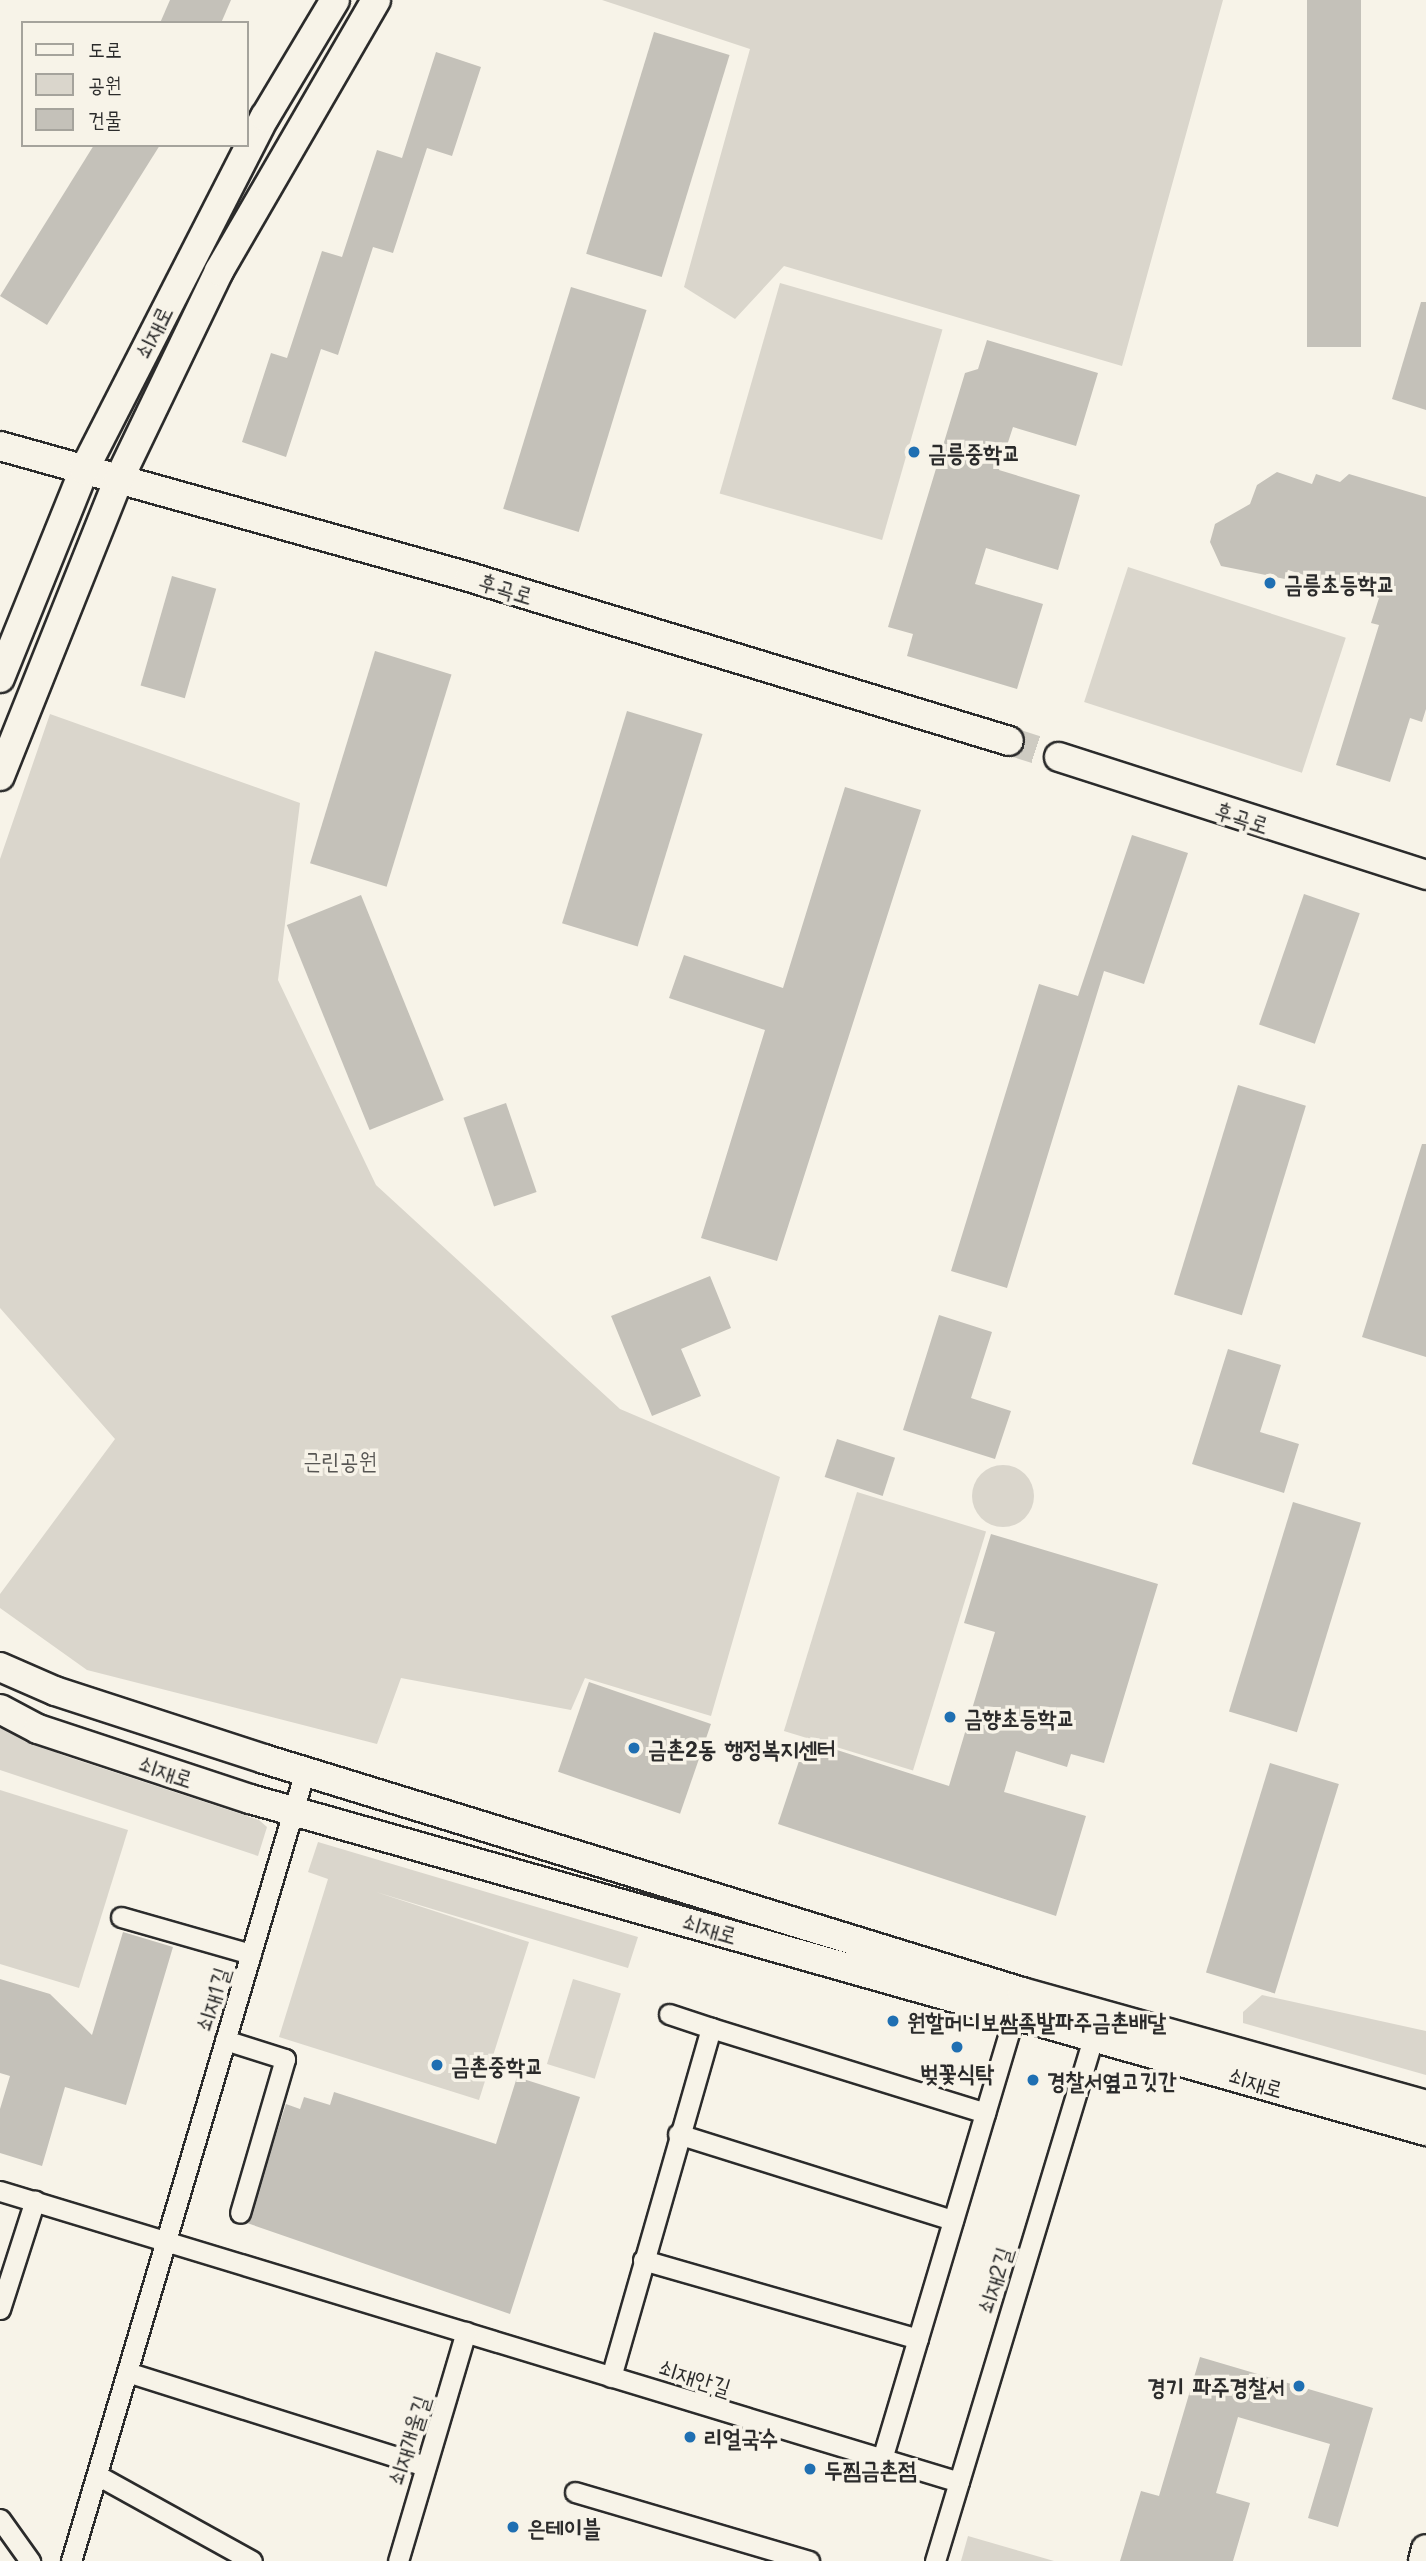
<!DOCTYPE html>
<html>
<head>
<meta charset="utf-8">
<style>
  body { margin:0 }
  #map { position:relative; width:1426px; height:2561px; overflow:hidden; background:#f7f3e8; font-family:Mali,"Poor Story",sans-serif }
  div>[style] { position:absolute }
  .green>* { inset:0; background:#dad6cc; transform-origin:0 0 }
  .round { border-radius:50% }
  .building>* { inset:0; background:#c4c1b9; transform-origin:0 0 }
  .secondary-tunnel>* { height:28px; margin-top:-14px; transform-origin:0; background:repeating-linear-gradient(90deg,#cecbc2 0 28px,transparent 0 42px) }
  .roads { filter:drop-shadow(2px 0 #2b2b2b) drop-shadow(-2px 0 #2b2b2b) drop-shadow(0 2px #2b2b2b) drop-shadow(0 -2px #2b2b2b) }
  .street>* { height:19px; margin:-9.5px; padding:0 9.5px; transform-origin:9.5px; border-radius:9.5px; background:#f7f3e8 }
  .secondary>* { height:28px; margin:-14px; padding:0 14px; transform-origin:14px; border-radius:14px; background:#f7f3e8 }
  .dots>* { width:19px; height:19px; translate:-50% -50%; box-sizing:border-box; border:4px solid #f7f3e8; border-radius:50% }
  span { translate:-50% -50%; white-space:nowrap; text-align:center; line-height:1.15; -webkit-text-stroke:7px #f7f3e8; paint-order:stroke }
  .street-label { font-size:23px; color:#2b2b2b }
  .poi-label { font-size:23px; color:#2b2b2b; font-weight:700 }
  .left { translate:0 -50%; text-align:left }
  .right { translate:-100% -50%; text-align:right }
  .park-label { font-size:23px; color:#575653 }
  .legend { position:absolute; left:21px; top:21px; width:228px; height:126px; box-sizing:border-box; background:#f7f3e8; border:2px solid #a5a39c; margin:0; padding:9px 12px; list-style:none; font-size:21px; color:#2b2b2b }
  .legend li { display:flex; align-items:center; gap:14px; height:35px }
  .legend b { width:35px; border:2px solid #a5a39c }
</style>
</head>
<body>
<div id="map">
  <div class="green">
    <i style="clip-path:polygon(602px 0,1223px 0,1122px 366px,784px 266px,735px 319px,684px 287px,750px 49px)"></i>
    <i style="left:780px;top:283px;width:169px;height:219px;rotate:16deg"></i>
    <i style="left:1128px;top:567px;width:229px;height:142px;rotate:18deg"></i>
    <i style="clip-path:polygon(50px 714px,300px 803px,278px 980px,376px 1185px,620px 1409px,780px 1477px,711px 1716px,585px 1678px,571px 1710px,401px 1678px,377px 1744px,87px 1670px,0 1608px,0 1594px,115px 1439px,0 1308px,0 859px)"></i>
    <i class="round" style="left:972px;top:1465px;width:62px;height:62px"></i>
    <i style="left:857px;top:1492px;width:135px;height:250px;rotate:17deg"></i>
    <i style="clip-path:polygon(0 1725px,62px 1755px,259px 1820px,267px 1827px,258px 1856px,0 1770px)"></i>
    <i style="clip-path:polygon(0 1790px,128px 1830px,79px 1988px,0 1964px)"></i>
    <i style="clip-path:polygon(318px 1842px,638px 1937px,628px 1968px,376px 1892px,529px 1942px,479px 2100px,279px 2037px,328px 1879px,308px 1872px)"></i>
    <i style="left:573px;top:1979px;width:50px;height:89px;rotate:17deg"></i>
    <i style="clip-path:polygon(1262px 1995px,1426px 2031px,1426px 2075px,1243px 2023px,1243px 2012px)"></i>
    <i style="clip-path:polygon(968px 2536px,1054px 2561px,961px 2561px)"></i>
  </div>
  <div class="building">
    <i style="clip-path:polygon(170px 0,231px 0,221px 23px,160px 23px)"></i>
    <i style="left:1307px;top:0;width:54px;height:347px"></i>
    <i style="left:654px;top:32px;width:79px;height:232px;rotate:17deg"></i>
    <i style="clip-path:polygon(436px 52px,481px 67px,452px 156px,427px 148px,393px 253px,373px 247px,338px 355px,321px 349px,286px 457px,242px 442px,271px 353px,287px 358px,322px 251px,342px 257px,377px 150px,402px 158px)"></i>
    <i style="clip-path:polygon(94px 145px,160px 145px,47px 325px,0 296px)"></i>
    <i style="left:571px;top:287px;width:79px;height:232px;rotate:17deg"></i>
    <i style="clip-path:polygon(1421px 302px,1426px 302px,1426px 410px,1392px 399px)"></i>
    <i style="clip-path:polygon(987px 340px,1098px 373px,1076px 446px,1013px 427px,999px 470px,1080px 495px,1058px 570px,986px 548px,975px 584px,1043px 604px,1017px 689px,907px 656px,913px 634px,888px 627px,965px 373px,978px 369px)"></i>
    <i style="clip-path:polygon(1277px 472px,1312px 484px,1316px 474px,1340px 482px,1349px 474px,1426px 497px,1426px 709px,1422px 722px,1410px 718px,1390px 782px,1336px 765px,1379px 625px,1371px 623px,1379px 598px,1288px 570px,1285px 579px,1221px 566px,1210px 542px,1215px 524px,1250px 504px,1257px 485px)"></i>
    <i style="left:172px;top:576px;width:46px;height:114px;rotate:16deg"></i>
    <i style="left:375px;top:651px;width:80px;height:222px;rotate:17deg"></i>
    <i style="left:627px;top:711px;width:79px;height:222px;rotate:17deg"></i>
    <i style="clip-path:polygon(845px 787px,921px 810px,777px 1261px,701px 1238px,765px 1030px,669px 998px,684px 955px,783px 988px)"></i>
    <i style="clip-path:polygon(1132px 835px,1188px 853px,1144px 984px,1104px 971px,1007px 1288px,951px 1271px,1039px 984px,1078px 996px)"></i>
    <i style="left:1304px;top:894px;width:59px;height:138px;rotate:19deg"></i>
    <i style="left:361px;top:895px;width:221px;height:80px;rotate:68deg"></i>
    <i style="left:1238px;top:1085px;width:71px;height:219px;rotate:17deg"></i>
    <i style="left:506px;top:1103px;width:94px;height:45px;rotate:71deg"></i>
    <i style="clip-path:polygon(1422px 1144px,1426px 1144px,1426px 1357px,1362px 1337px)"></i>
    <i style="clip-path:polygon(710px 1276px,731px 1328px,681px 1349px,701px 1396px,652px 1416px,611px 1316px)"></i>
    <i style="clip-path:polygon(939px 1315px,992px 1332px,971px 1398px,1011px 1411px,995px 1459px,903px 1430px)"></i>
    <i style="clip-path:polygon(1228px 1349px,1281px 1365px,1260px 1432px,1299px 1444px,1284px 1493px,1192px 1464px)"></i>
    <i style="left:837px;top:1439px;width:61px;height:40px;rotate:18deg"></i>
    <i style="left:1293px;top:1502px;width:71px;height:219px;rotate:17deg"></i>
    <i style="clip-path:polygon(991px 1534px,1158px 1584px,1104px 1763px,1071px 1754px,1067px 1767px,1016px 1751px,1004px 1792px,1086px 1816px,1056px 1916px,778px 1824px,806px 1740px,949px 1786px,995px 1632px,964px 1623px)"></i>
    <i style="left:589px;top:1682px;width:129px;height:95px;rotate:19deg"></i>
    <i style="left:1270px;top:1763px;width:72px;height:219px;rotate:17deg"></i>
    <i style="clip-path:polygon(123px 1932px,173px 1947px,126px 2105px,65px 2087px,42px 2166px,0 2153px,0 2109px,10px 2076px,0 2073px,0 1979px,50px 1994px,92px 2035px)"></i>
    <i style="clip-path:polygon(517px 2077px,580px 2097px,510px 2314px,247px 2223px,286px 2104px,300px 2109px,304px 2097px,330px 2105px,334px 2092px,496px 2144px)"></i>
    <i style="clip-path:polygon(1200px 2357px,1373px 2408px,1338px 2527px,1308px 2518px,1330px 2444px,1238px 2417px,1216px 2493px,1250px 2503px,1233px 2561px,1120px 2561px,1141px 2491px,1159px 2496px)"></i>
  </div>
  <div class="secondary-tunnel">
    <i style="left:1009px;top:741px;width:52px;rotate:17.7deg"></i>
  </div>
  <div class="roads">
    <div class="street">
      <i style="left:121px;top:1917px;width:135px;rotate:15.9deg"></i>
      <i style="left:669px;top:2014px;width:44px;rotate:18.4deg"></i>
      <i style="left:225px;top:2040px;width:63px;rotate:17.6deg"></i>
      <i style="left:285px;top:2059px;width:160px;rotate:106.3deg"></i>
      <i style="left:678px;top:2134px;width:288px;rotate:17.4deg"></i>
      <i style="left:0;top:2191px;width:1002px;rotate:16.88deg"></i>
      <i style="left:643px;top:2260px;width:286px;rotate:16deg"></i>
      <i style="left:0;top:2309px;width:114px;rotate:-72.2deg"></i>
      <i style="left:127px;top:2372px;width:313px;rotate:17.5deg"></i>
      <i style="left:611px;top:2377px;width:363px;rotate:-74deg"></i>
      <i style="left:711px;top:2028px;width:287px;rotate:17.2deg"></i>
      <i style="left:882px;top:2459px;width:476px;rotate:-73.4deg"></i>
      <i style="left:97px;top:2475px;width:177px;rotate:29deg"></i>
      <i style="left:575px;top:2492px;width:244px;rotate:16.4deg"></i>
      <i style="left:0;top:2519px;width:52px;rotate:54.5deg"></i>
      <i style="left:71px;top:2561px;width:824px;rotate:-73.5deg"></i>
      <i style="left:398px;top:2561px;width:239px;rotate:-73.5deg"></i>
      <i style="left:935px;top:2561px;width:560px;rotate:-73.18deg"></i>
    </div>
    <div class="secondary">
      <i style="left:0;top:446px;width:487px;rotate:15.6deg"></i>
      <i style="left:469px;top:577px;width:564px;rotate:16.89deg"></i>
      <i style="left:0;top:678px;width:224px;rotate:-68deg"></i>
      <i style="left:84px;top:470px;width:397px;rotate:-62.9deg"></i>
      <i style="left:265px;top:117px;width:136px;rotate:-59.1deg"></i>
      <i style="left:1059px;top:757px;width:386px;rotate:17.8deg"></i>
      <i style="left:0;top:776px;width:320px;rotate:-68.2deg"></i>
      <i style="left:119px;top:479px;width:231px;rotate:-64.3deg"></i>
      <i style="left:219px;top:271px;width:313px;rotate:-59.9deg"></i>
      <i style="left:0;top:1667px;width:60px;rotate:23.6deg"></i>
      <i style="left:55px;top:1691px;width:220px;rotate:18deg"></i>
      <i style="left:264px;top:1759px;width:793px;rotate:17.09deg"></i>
      <i style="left:1022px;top:1992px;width:420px;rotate:15.6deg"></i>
      <i style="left:0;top:1709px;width:43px;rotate:27.8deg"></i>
      <i style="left:38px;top:1729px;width:223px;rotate:18.3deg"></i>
      <i style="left:250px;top:1799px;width:1222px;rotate:15.77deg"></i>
      <i style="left:1423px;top:2561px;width:12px;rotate:-76deg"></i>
    </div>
  </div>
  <div class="dots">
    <i style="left:914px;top:452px;background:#1f6fb2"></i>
    <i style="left:1270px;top:583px;background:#1f6fb2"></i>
    <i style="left:950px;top:1717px;background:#1f6fb2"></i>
    <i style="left:634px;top:1748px;background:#1f6fb2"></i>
    <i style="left:893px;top:2021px;background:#1f6fb2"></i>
    <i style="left:957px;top:2047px;background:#1f6fb2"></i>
    <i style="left:437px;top:2065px;background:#1f6fb2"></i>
    <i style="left:1033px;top:2080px;background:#1f6fb2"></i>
    <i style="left:1299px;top:2386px;background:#1f6fb2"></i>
    <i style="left:690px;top:2437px;background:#1f6fb2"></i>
    <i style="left:810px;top:2469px;background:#1f6fb2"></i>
    <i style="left:513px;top:2527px;background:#1f6fb2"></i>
  </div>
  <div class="street-label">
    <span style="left:153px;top:332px;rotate:-64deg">쇠재로</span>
    <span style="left:506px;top:588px;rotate:17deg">후곡로</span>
    <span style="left:1242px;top:817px;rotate:18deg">후곡로</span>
    <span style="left:166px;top:1771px;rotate:18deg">쇠재로</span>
    <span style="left:710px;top:1928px;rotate:16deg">쇠재로</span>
    <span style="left:212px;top:1999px;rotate:-73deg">쇠재1길</span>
    <span style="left:1256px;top:2082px;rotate:16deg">쇠재로</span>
    <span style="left:994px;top:2280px;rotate:-73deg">쇠재2길</span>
    <span style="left:695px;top:2377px;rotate:17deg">쇠재안길</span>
    <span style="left:408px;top:2440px;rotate:-73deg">쇠재개울길</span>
  </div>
  <div class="poi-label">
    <span class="left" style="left:928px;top:452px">금릉중학교</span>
    <span class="left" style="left:1284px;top:583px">금릉초등학교</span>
    <span class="left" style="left:964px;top:1717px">금향초등학교</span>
    <span class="left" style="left:648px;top:1748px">금촌2동 행정복지센터</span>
    <span class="left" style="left:907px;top:2021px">원할머니보쌈족발파주금촌배달</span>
    <span class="left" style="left:451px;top:2065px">금촌중학교</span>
    <span style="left:957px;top:2072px">벚꽃식탁</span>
    <span class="left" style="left:1047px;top:2080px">경찰서옆고깃간</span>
    <span class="right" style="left:1285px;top:2386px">경기 파주경찰서</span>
    <span class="left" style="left:704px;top:2437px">리얼국수</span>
    <span class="left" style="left:824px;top:2469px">두찜금촌점</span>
    <span class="left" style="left:527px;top:2527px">은테이블</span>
  </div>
  <div class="park-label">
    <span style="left:340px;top:1460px">근린공원</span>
  </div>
  <ul class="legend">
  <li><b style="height:9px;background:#f7f3e8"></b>도로</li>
  <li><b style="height:19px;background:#dad6cc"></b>공원</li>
  <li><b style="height:19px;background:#c4c1b9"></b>건물</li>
  </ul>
</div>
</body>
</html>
